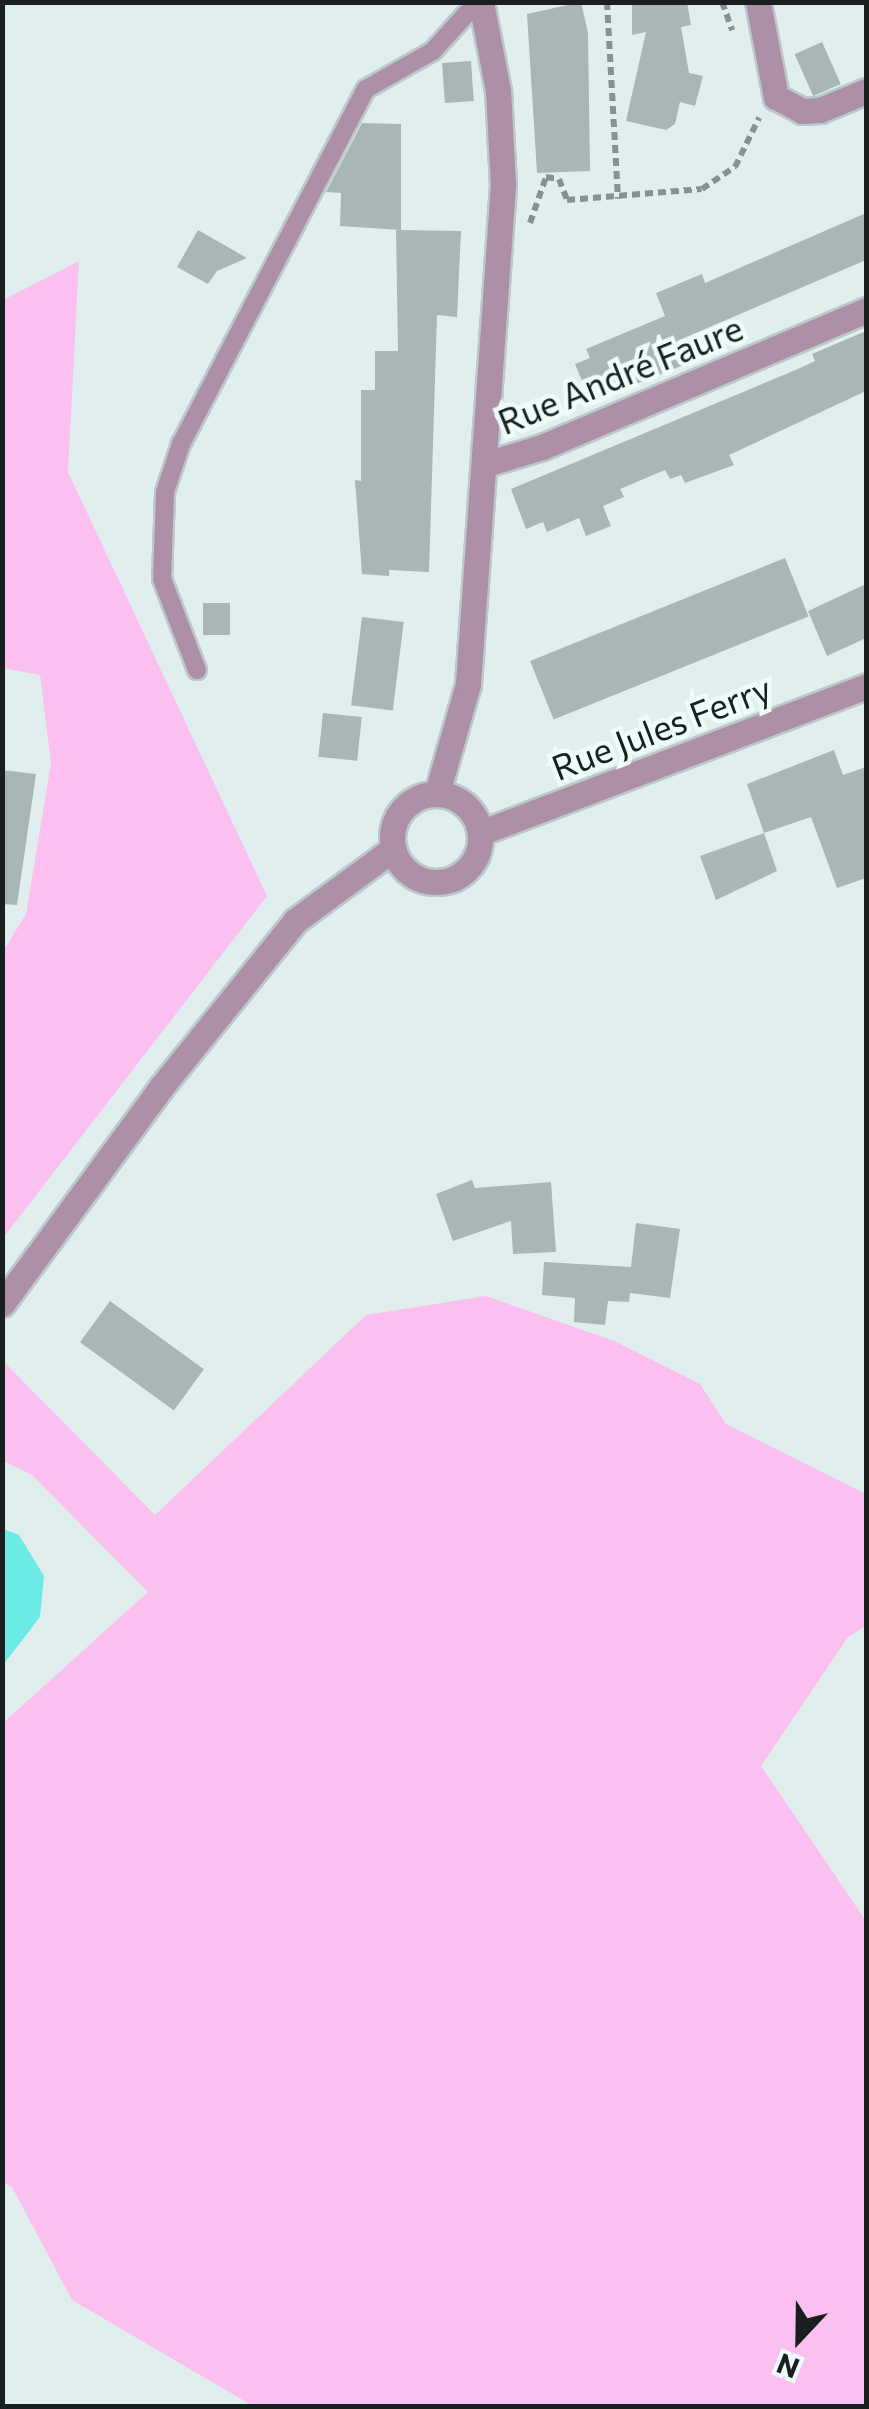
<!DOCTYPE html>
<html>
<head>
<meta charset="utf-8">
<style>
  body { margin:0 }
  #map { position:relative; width:869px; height:2409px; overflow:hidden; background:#e0efee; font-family:Commissioner,sans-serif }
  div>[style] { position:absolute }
  .green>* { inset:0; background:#fcc0f0 }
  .water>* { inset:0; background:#6beae6 }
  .building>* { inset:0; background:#a8b6b5; transform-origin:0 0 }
  .path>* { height:6px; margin-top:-3px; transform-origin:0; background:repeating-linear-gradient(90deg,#879191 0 8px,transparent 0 13px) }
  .roads { filter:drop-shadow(2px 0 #bcc9c9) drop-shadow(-2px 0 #bcc9c9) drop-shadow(0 2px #bcc9c9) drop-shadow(0 -2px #bcc9c9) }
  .lane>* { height:18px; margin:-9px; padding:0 9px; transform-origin:9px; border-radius:9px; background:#ae8fa8 }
  .street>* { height:25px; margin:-12.5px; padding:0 12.5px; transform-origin:12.5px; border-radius:12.5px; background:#ae8fa8 }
  .street>.ring { margin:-12.5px; padding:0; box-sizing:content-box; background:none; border:25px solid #ae8fa8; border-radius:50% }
  span { translate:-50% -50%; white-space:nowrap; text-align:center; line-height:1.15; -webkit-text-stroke:9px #edfcfb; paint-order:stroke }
  .street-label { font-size:35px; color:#191e1e }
  .frame { position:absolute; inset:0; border:5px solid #191e1e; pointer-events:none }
  .north { position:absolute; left:749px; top:2289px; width:100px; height:100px; -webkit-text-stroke:8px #edfcfb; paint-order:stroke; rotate:202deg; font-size:28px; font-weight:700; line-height:40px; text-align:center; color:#191e1e }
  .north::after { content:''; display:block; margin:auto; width:35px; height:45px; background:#191e1e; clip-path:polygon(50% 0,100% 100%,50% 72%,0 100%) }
</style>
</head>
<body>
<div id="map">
  <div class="green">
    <i style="clip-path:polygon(79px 261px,68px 472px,267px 896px,3px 1238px,3px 951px,26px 914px,51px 763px,40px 675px,3px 668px,3px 300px)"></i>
    <i style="clip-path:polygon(486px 1296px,614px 1341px,700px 1384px,726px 1424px,866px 1494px,866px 1626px,848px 1637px,761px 1766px,866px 1921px,866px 2406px,253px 2406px,72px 2300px,12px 2187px,3px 2182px,3px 1723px,148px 1592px,32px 1475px,3px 1461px,3px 1361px,155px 1515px,366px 1315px)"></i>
  </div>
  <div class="water">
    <i style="clip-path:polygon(3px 1529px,19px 1535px,44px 1576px,40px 1617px,3px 1665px)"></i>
  </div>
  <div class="building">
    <i style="clip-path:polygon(581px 2px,588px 33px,590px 171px,537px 173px,527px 14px)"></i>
    <i style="clip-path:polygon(632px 2px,687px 2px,691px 25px,681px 27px,689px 73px,703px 76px,695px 106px,680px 102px,675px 124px,666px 130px,626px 121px,646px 32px,632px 35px)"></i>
    <i style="left:822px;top:42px;width:46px;height:30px;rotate:66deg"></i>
    <i style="left:471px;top:61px;width:40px;height:29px;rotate:86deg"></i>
    <i style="clip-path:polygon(362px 123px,401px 124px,401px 230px,340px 226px,341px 193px,326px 192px)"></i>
    <i style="clip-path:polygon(866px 213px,866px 260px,677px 341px,686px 364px,591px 402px,575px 364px,590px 358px,586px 349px,665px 316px,656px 293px,702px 274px,705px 283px)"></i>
    <i style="clip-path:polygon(198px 230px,247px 258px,217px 271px,208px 284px,177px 267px)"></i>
    <i style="clip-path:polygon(396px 230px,461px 231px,457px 317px,437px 315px,429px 572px,389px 570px,389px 576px,362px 574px,355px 480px,361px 481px,361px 390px,375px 390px,375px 351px,398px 351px)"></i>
    <i style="clip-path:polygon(866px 331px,866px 391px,729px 455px,734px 465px,685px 483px,681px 475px,670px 479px,665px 470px,620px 489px,624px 497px,603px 506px,611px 526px,586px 536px,579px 518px,547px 532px,543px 522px,526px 529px,511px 489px,798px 369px,815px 361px,812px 354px)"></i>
    <i style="left:785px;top:558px;width:63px;height:275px;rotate:68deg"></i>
    <i style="clip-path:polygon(866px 584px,866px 638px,827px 656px,808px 611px)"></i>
    <i style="left:203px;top:603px;width:27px;height:32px"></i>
    <i style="left:362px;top:617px;width:42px;height:89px;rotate:7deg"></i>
    <i style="left:323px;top:713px;width:39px;height:44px;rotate:6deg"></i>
    <i style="clip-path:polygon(834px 750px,843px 775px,866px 767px,866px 878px,837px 888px,811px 817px,764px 833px,747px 784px)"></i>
    <i style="clip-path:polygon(2px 770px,36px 774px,17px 905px,2px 904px)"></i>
    <i style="clip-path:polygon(764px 833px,777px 871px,716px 900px,700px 856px)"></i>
    <i style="clip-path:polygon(472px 1180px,475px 1188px,551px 1182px,556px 1252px,513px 1254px,511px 1221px,453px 1241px,436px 1194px)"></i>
    <i style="clip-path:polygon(636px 1223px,680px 1229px,670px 1298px,630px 1293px,629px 1302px,608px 1301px,605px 1325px,574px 1322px,575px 1298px,542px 1295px,544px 1262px,631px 1267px)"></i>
    <i style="left:110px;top:1301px;width:116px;height:51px;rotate:36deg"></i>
  </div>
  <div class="path">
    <i style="left:607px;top:2px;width:197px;rotate:86.8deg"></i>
    <i style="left:722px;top:2px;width:30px;rotate:70deg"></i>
    <i style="left:530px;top:223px;width:49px;rotate:-70.8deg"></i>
    <i style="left:546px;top:177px;width:13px;rotate:9deg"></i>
    <i style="left:559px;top:179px;width:22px;rotate:69deg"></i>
    <i style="left:567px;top:200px;width:135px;rotate:-4.7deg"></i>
    <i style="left:702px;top:189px;width:40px;rotate:-34deg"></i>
    <i style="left:735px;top:167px;width:55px;rotate:-63.9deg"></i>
  </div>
  <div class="roads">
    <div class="lane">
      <i style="left:197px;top:670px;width:97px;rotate:-111deg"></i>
      <i style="left:162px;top:579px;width:87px;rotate:-88deg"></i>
      <i style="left:165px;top:492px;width:51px;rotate:-71.6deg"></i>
      <i style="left:181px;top:444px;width:400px;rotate:-62.5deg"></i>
      <i style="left:366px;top:89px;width:77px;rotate:-29.6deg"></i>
      <i style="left:433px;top:51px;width:66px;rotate:-48.1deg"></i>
    </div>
    <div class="street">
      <i style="left:758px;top:2px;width:97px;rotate:79.3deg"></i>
      <i style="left:776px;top:97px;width:30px;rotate:28deg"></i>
      <i style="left:802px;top:111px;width:18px;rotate:-3deg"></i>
      <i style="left:820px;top:110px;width:50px;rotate:-22.4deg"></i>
      <i style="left:486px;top:464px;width:59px;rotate:-16.9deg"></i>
      <i style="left:542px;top:447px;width:352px;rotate:-22.9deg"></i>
      <i style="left:437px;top:793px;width:113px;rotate:-74.1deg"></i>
      <i style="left:468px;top:684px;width:500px;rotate:-85.99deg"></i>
      <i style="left:503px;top:185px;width:94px;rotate:-93deg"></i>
      <i style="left:498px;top:91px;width:91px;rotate:-100.8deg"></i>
      <i class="ring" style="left:392px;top:794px;width:63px;height:63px"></i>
      <i style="left:480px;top:833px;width:413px;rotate:-20.8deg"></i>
      <i style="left:2px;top:1304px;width:270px;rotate:-53.7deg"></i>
      <i style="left:162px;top:1086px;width:212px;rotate:-51.1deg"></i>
      <i style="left:295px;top:921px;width:122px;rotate:-36.3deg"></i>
    </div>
  </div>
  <div class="street-label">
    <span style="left:620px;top:374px;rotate:-22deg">Rue André Faure</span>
    <span style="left:661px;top:727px;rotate:-21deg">Rue Jules Ferry</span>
  </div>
  <div class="frame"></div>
  <div class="north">N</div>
</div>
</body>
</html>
